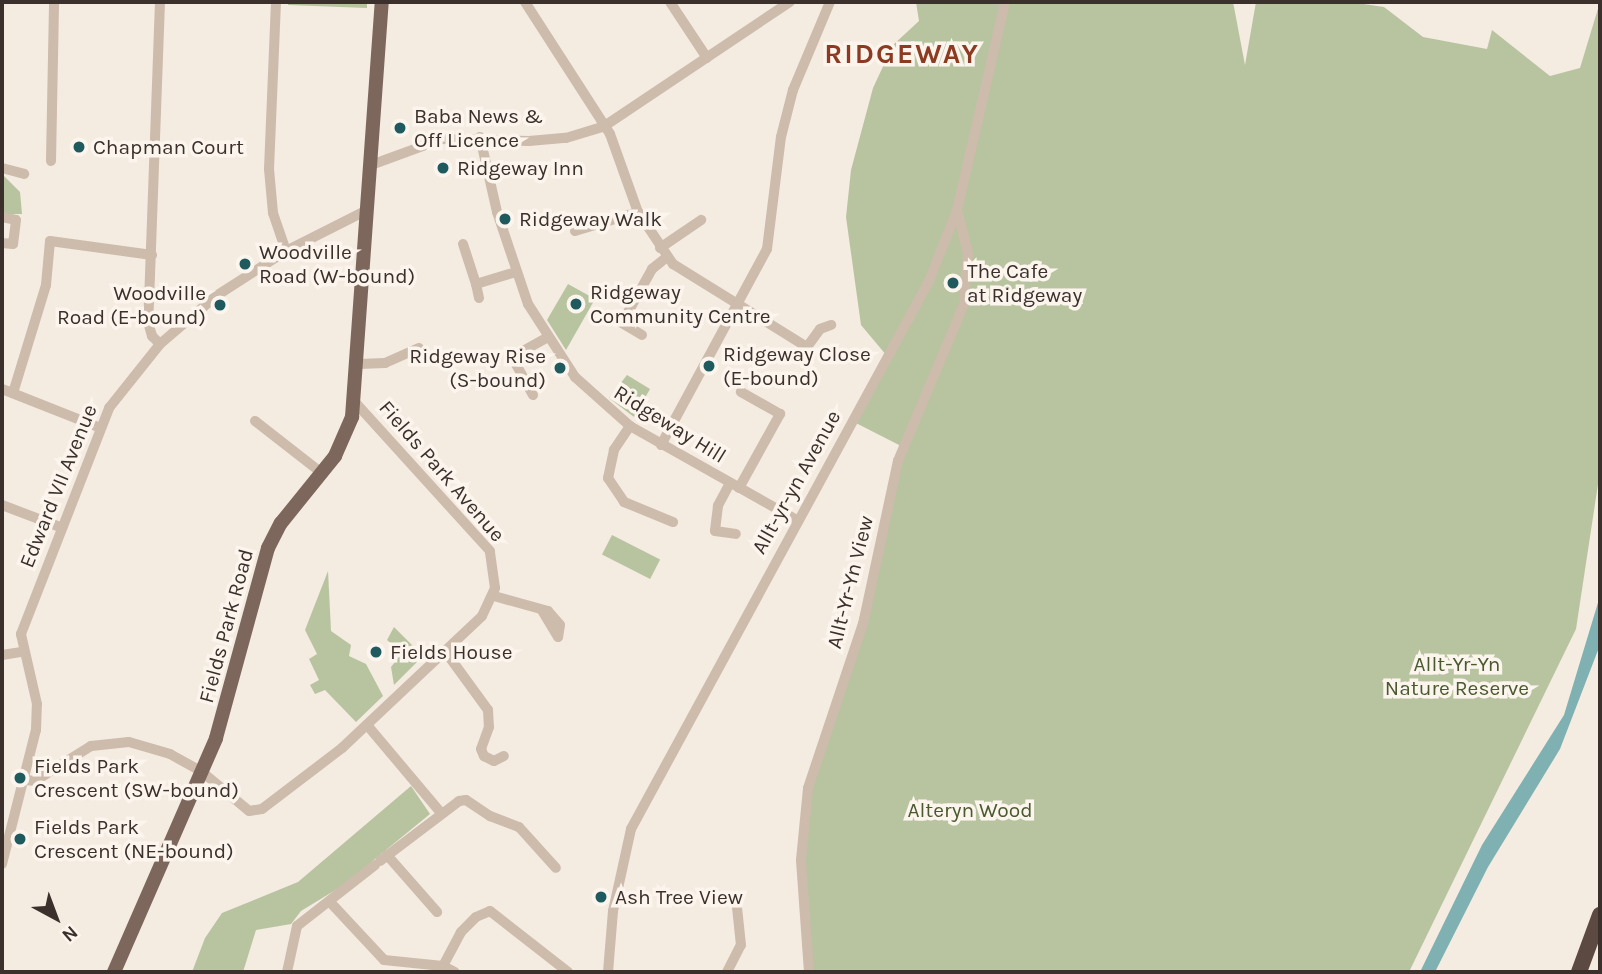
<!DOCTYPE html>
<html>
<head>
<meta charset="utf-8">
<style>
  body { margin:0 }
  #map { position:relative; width:1602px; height:974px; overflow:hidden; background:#f4ebe1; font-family:Karla,sans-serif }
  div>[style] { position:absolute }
  .green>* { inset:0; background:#b8c4a0; transform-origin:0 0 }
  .water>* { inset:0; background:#7fb0b2 }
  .minor>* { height:10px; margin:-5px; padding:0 5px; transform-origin:5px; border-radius:5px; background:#cdbbac }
  .major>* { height:14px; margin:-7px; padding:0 7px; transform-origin:7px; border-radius:7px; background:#7d675c }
  .highway>* { height:16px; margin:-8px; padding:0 8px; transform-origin:8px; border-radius:8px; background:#5c4a42 }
  .dots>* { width:19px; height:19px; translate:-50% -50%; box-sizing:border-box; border:4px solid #fbf5ee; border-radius:50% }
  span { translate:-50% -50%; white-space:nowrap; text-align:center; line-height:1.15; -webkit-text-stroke:7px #fbf5ee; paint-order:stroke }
  .poi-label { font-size:21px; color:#3b302b }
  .left { translate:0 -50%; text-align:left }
  .right { translate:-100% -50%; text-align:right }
  .street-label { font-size:21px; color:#3b302b }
  .park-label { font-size:21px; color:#4a5a2e }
  .district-label { font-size:28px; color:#8c3b22; font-weight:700; letter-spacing:2px }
  .frame { position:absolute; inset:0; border:4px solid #3b302b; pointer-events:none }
  .north { position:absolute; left:21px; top:883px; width:70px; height:70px; -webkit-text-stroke:5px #fbf5ee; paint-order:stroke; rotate:139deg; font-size:19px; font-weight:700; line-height:28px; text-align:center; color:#3b302b }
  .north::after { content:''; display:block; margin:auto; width:24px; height:32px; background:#3b302b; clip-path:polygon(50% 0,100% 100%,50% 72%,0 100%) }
</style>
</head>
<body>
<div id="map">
  <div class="green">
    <i style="clip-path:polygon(288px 2px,367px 2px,367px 8px,288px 5px)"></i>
    <i style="clip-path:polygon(916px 2px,1233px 2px,1245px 65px,1256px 2px,1350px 2px,1384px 7px,1423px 37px,1487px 49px,1492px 30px,1550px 76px,1580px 68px,1600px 2px,1600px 471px,1576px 629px,1409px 972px,809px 972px,801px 860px,808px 788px,843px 683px,903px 447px,852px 421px,887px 356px,861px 325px,846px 217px,851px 170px,873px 88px,893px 45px,919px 21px)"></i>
    <i style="clip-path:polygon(2px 174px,20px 192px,22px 214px,2px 214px)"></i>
    <i style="clip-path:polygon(568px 284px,595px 299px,566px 350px,547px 320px)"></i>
    <i style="clip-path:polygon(627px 375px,650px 389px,634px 417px,609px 398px)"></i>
    <i style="left:612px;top:535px;width:54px;height:22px;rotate:27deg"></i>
    <i style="clip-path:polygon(328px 571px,331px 631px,351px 645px,349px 656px,366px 664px,383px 696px,356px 722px,325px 690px,315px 694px,310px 685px,319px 680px,309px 659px,317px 654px,305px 630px)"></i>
    <i style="clip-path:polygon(394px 627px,423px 656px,394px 685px,391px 667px,402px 653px,387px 640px)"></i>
    <i style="clip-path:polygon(411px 786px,430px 814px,342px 886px,301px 911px,291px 924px,256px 930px,243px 972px,192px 972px,205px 938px,222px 913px,298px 882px)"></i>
  </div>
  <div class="water">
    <i style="clip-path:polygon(1600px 596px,1600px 645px,1560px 749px,1488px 867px,1435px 972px,1420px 972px,1482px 845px,1564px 715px)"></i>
  </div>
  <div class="minor">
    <i style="left:160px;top:2px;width:320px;rotate:92.1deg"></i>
    <i style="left:148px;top:322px;width:15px;rotate:74deg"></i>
    <i style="left:152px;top:336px;width:11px;rotate:45deg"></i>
    <i style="left:276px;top:2px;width:167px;rotate:92.4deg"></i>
    <i style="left:269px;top:169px;width:44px;rotate:84.8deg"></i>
    <i style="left:273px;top:213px;width:40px;rotate:71.1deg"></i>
    <i style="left:525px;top:2px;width:157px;rotate:57.2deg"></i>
    <i style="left:610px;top:134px;width:83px;rotate:70.3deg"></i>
    <i style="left:638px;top:212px;width:63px;rotate:56.1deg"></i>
    <i style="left:673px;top:264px;width:158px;rotate:31.8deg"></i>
    <i style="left:807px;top:347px;width:22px;rotate:-54deg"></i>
    <i style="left:820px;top:329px;width:12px;rotate:-20deg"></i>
    <i style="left:670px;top:2px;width:67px;rotate:56.5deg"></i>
    <i style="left:480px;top:137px;width:77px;rotate:77.2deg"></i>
    <i style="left:497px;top:212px;width:97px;rotate:71.4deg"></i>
    <i style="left:528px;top:304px;width:87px;rotate:57.2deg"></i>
    <i style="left:575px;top:377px;width:74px;rotate:41.7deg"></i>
    <i style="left:630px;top:426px;width:192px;rotate:29.4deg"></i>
    <i style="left:51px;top:161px;width:159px;rotate:-88.9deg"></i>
    <i style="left:371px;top:165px;width:76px;rotate:-20.1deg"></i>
    <i style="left:442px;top:139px;width:87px;rotate:1.3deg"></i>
    <i style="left:529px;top:141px;width:37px;rotate:-5deg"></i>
    <i style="left:566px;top:138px;width:39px;rotate:-17deg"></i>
    <i style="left:603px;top:127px;width:225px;rotate:-33.8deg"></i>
    <i style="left:2px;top:168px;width:23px;rotate:15deg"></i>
    <i style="left:2px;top:217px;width:14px;rotate:12deg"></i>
    <i style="left:16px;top:220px;width:24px;rotate:97deg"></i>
    <i style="left:13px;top:244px;width:11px;rotate:-175deg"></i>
    <i style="left:575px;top:231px;width:66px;rotate:-16.8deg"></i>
    <i style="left:463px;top:244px;width:42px;rotate:72deg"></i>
    <i style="left:660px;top:248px;width:50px;rotate:-34.3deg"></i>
    <i style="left:479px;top:298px;width:14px;rotate:-102deg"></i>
    <i style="left:476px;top:284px;width:42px;rotate:-16.7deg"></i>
    <i style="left:642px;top:335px;width:23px;rotate:-149deg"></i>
    <i style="left:622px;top:323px;width:62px;rotate:-60.9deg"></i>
    <i style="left:652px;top:269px;width:19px;rotate:-39deg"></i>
    <i style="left:359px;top:364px;width:26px;rotate:-2deg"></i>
    <i style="left:385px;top:363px;width:37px;rotate:-24deg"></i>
    <i style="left:2px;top:389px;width:103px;rotate:21.6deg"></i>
    <i style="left:13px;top:393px;width:113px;rotate:-73deg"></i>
    <i style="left:46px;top:285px;width:44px;rotate:-84.8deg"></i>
    <i style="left:50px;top:241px;width:103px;rotate:7.8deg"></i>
    <i style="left:533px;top:395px;width:43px;rotate:-118.9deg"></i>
    <i style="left:512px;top:357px;width:39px;rotate:-29deg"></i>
    <i style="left:255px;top:421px;width:86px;rotate:37.9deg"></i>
    <i style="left:630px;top:426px;width:29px;rotate:124deg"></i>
    <i style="left:614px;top:450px;width:29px;rotate:102deg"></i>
    <i style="left:608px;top:478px;width:29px;rotate:56deg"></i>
    <i style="left:624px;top:502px;width:53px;rotate:22.2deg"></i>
    <i style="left:661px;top:445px;width:223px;rotate:-61.6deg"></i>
    <i style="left:767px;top:249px;width:113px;rotate:-82.9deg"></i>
    <i style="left:781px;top:137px;width:49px;rotate:-75.7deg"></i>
    <i style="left:793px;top:90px;width:95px;rotate:-67.2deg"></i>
    <i style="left:730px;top:483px;width:26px;rotate:118deg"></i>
    <i style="left:718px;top:506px;width:25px;rotate:97deg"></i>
    <i style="left:715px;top:531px;width:21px;rotate:8deg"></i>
    <i style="left:739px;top:488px;width:85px;rotate:-61deg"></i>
    <i style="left:780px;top:414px;width:45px;rotate:-150.6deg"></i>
    <i style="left:2px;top:505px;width:62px;rotate:20.8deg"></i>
    <i style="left:494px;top:596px;width:56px;rotate:15.5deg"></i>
    <i style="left:548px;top:611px;width:18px;rotate:49deg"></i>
    <i style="left:560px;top:625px;width:12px;rotate:99deg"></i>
    <i style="left:558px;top:637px;width:31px;rotate:-121deg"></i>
    <i style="left:445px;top:651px;width:73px;rotate:53.9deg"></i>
    <i style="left:488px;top:710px;width:17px;rotate:87deg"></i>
    <i style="left:489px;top:727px;width:23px;rotate:110deg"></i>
    <i style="left:481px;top:749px;width:8px;rotate:67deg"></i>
    <i style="left:484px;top:756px;width:11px;rotate:27deg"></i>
    <i style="left:494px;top:761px;width:11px;rotate:-27deg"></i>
    <i style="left:2px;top:655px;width:20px;rotate:-9deg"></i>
    <i style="left:367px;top:725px;width:116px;rotate:49.9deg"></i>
    <i style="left:26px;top:780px;width:9px;rotate:6deg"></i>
    <i style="left:35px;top:781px;width:66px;rotate:-32deg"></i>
    <i style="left:91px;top:746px;width:38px;rotate:-6deg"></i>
    <i style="left:129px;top:742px;width:43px;rotate:16.3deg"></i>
    <i style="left:170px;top:754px;width:35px;rotate:29deg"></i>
    <i style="left:201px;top:771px;width:62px;rotate:39.8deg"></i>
    <i style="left:249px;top:811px;width:13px;rotate:-9deg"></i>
    <i style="left:262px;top:809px;width:101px;rotate:-37.3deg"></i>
    <i style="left:342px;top:748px;width:192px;rotate:-43.3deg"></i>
    <i style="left:482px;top:616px;width:31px;rotate:-65deg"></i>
    <i style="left:495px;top:588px;width:37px;rotate:-98deg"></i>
    <i style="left:490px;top:551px;width:202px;rotate:-132.2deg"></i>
    <i style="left:387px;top:855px;width:76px;rotate:48.7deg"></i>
    <i style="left:380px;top:861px;width:99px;rotate:-37.2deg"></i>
    <i style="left:459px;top:801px;width:7px;rotate:-8deg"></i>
    <i style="left:466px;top:800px;width:29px;rotate:34deg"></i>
    <i style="left:490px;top:816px;width:31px;rotate:21deg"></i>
    <i style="left:519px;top:827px;width:55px;rotate:47.9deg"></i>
    <i style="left:2px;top:864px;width:138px;rotate:-75.8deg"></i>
    <i style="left:36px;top:730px;width:26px;rotate:-88deg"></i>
    <i style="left:37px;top:704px;width:72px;rotate:-102.9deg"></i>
    <i style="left:21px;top:634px;width:243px;rotate:-68.7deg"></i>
    <i style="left:109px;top:408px;width:82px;rotate:-51.4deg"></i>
    <i style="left:160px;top:344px;width:74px;rotate:-40.6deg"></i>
    <i style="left:216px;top:296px;width:83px;rotate:-32.7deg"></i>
    <i style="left:286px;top:251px;width:91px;rotate:-26.8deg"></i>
    <i style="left:330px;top:902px;width:79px;rotate:47deg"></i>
    <i style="left:384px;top:960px;width:59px;rotate:5.8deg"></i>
    <i style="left:443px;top:966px;width:13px;rotate:27deg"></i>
    <i style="left:443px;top:966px;width:38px;rotate:-62deg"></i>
    <i style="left:461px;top:932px;width:21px;rotate:-45deg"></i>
    <i style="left:476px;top:917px;width:15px;rotate:-23deg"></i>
    <i style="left:490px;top:911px;width:99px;rotate:38deg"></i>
    <i style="left:287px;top:972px;width:47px;rotate:-77.7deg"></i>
    <i style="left:297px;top:926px;width:99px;rotate:-38deg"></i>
    <i style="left:608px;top:972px;width:61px;rotate:-85.3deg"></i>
    <i style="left:613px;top:911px;width:84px;rotate:-77.6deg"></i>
    <i style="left:631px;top:829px;width:624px;rotate:-61.46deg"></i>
    <i style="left:929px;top:281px;width:76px;rotate:-68.5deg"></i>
    <i style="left:957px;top:210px;width:213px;rotate:-77deg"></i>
    <i style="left:727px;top:972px;width:30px;rotate:-63deg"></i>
    <i style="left:741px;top:945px;width:47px;rotate:-96.1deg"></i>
    <i style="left:809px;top:972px;width:112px;rotate:-94.1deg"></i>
    <i style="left:801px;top:860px;width:72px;rotate:-84.4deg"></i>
    <i style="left:808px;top:788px;width:173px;rotate:-71.5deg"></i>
    <i style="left:863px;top:624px;width:167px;rotate:-77.9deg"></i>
    <i style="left:898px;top:461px;width:170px;rotate:-67.2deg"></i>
    <i style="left:964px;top:304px;width:51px;rotate:-85.5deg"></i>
    <i style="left:968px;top:253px;width:44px;rotate:-104.3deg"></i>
  </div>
  <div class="major">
    <i style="left:114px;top:972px;width:255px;rotate:-66.4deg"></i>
    <i style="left:216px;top:738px;width:197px;rotate:-74.7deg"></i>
    <i style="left:268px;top:548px;width:28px;rotate:-63deg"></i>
    <i style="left:281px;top:523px;width:86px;rotate:-51.1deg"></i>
    <i style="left:335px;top:456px;width:43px;rotate:-66.4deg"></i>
    <i style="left:352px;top:417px;width:416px;rotate:-85.9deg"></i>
  </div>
  <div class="highway">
    <i style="left:1579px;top:972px;width:61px;rotate:-69.8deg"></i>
  </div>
  <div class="dots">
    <i style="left:400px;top:128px;background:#1f5a5e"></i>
    <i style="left:79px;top:147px;background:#1f5a5e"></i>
    <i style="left:443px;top:168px;background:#1f5a5e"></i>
    <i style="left:505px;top:219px;background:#1f5a5e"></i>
    <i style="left:245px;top:264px;background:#1f5a5e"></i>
    <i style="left:953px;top:283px;background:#1f5a5e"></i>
    <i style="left:576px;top:304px;background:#1f5a5e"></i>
    <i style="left:220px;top:305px;background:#1f5a5e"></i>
    <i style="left:709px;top:366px;background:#1f5a5e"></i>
    <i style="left:560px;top:368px;background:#1f5a5e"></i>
    <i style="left:376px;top:652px;background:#1f5a5e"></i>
    <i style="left:20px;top:778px;background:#1f5a5e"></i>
    <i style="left:20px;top:839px;background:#1f5a5e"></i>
    <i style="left:601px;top:897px;background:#1f5a5e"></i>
  </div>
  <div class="poi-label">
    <span class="left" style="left:414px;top:128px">Baba News &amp;<br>Off Licence</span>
    <span class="left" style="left:93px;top:147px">Chapman Court</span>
    <span class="left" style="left:457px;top:168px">Ridgeway Inn</span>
    <span class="left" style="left:519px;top:219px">Ridgeway Walk</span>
    <span class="left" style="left:259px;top:264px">Woodville<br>Road (W-bound)</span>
    <span class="left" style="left:967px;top:283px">The Cafe<br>at Ridgeway</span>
    <span class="left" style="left:590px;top:304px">Ridgeway<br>Community Centre</span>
    <span class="right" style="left:206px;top:305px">Woodville<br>Road (E-bound)</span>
    <span class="left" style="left:723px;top:366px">Ridgeway Close<br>(E-bound)</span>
    <span class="right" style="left:546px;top:368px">Ridgeway Rise<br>(S-bound)</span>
    <span class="left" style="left:390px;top:652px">Fields House</span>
    <span class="left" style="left:34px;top:778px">Fields Park<br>Crescent (SW-bound)</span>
    <span class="left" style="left:34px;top:839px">Fields Park<br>Crescent (NE-bound)</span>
    <span class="left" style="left:615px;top:897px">Ash Tree View</span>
  </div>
  <div class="street-label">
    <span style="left:670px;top:424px;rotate:32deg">Ridgeway Hill</span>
    <span style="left:442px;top:471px;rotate:49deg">Fields Park Avenue</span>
    <span style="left:796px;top:482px;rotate:-61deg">Allt-yr-yn Avenue</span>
    <span style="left:58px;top:486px;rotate:-68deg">Edward VII Avenue</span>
    <span style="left:850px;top:582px;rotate:-76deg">Allt-Yr-Yn View</span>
    <span style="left:226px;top:626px;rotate:-75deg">Fields Park Road</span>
  </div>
  <div class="park-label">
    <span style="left:1457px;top:676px">Allt-Yr-Yn<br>Nature Reserve</span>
    <span style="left:970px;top:810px">Alteryn Wood</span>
  </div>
  <div class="district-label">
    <span style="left:902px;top:54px">RIDGEWAY</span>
  </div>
  <div class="frame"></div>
  <div class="north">N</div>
</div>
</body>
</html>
